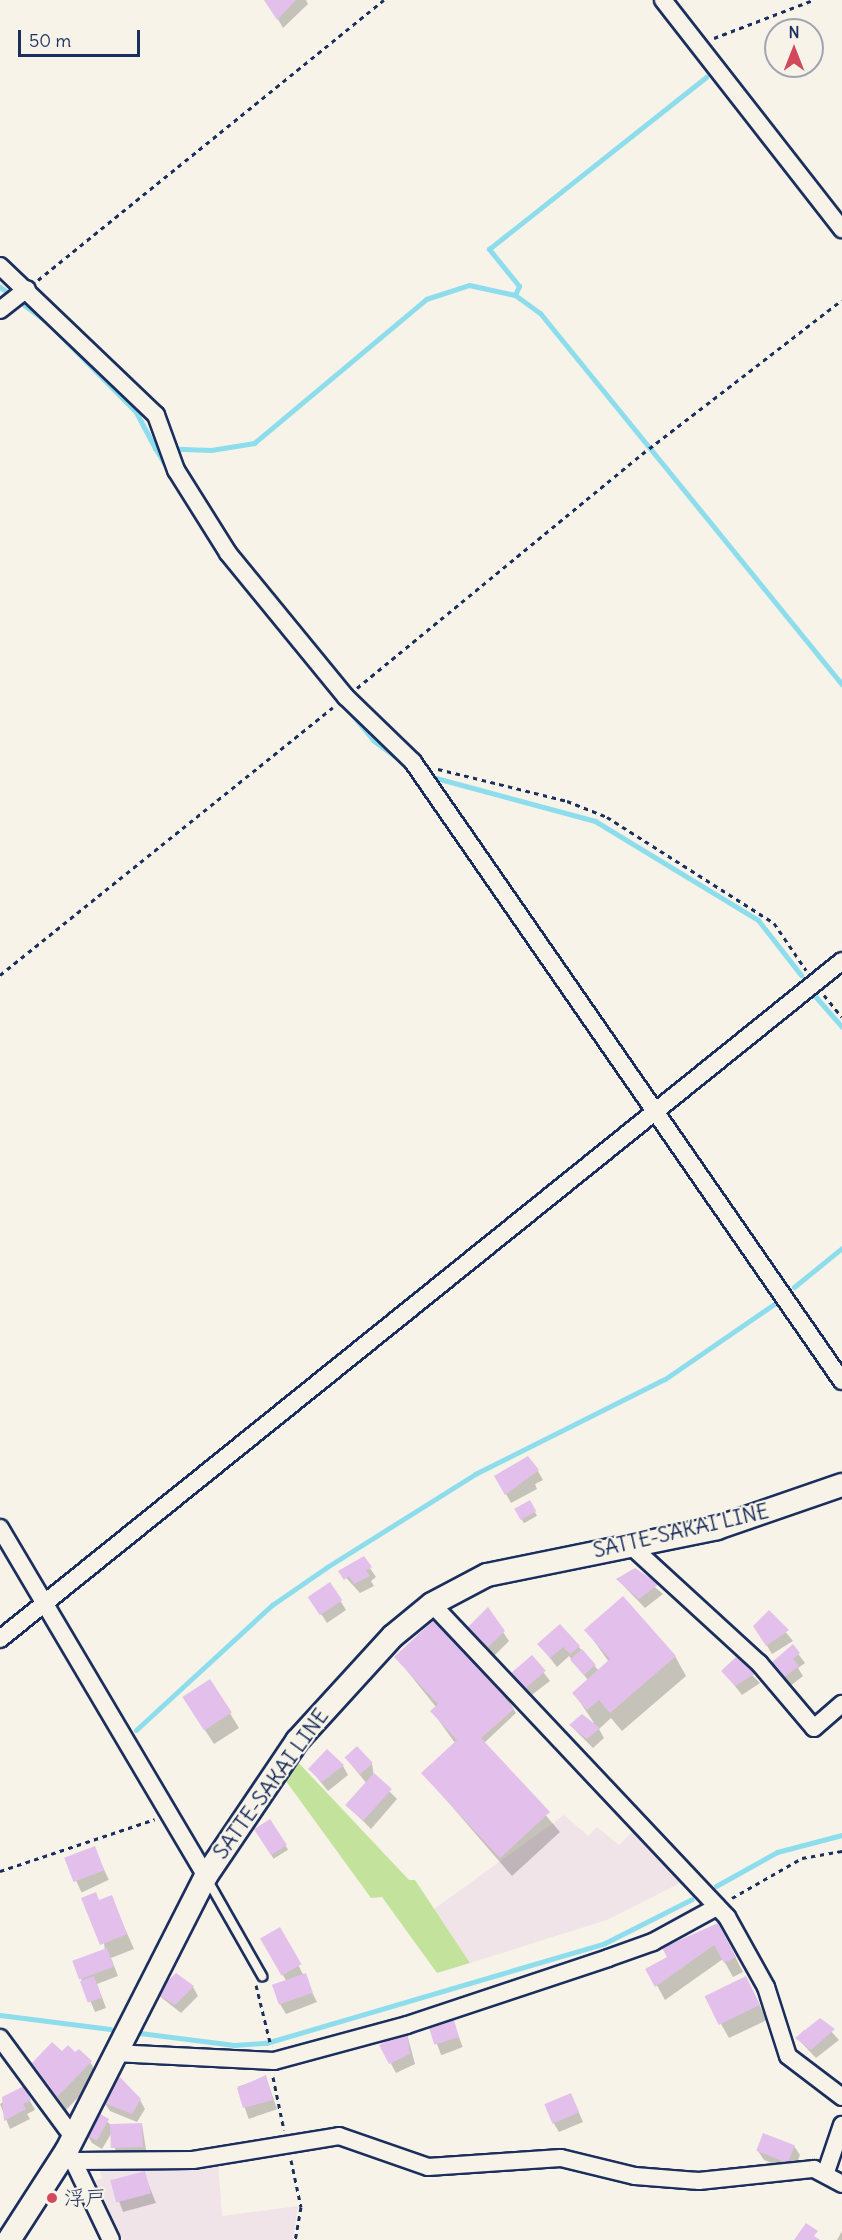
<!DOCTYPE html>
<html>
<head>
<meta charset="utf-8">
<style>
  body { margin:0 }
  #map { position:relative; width:842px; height:2240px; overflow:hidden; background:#f7f3e8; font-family:Delius,"Klee One",sans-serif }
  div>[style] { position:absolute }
  .built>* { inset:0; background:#f1e4e9 }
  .green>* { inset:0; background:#c3e29b }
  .shadow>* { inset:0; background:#0003; transform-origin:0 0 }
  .stream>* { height:5px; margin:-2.5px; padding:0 2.5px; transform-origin:2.5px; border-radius:2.5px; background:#8edded }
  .building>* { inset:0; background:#e3c0ec; transform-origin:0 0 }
  .path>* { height:3px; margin-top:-1.5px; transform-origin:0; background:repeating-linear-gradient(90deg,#1b2f5e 0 4.5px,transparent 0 9px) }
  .roads { filter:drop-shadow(2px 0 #1b2f5e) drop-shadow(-2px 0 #1b2f5e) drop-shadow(0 2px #1b2f5e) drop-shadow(0 -2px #1b2f5e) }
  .service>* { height:8px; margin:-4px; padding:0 4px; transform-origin:4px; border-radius:4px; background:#f7f3e8 }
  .minor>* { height:16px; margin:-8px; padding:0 8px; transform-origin:8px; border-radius:8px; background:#f7f3e8 }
  .secondary>* { height:22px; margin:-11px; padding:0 11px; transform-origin:11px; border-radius:11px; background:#f7f3e8 }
  .dots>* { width:16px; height:16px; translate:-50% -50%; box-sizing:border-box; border:3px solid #f7f3e8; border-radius:50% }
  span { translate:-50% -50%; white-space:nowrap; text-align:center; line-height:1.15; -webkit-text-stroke:4.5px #f7f3e8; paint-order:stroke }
  .street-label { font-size:21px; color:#1b2f5e }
  .poi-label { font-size:21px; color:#1b2f5e }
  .left { translate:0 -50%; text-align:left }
  .north { position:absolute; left:764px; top:18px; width:60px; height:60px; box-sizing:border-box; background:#f7f3e8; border:2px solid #9fa5b1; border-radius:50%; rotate:0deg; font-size:16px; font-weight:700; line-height:24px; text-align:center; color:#1b2f5e }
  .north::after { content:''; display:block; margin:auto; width:21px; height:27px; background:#d1495b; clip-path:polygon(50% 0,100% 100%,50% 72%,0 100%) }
  .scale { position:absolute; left:18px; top:30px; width:122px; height:27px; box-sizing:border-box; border:3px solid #1b2f5e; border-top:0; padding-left:8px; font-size:18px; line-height:21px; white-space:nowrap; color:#1b2f5e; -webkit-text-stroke:4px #f7f3e8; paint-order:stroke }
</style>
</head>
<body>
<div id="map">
  <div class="built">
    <i style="clip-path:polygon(564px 1815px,588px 1836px,597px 1827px,619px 1845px,633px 1831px,682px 1882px,607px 1920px,470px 1963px,434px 1909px)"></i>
    <i style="clip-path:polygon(218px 2161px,222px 2216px,298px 2206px,293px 2240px,123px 2240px,95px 2181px,102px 2178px,98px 2165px)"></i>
  </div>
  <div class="green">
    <i style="clip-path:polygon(295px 1759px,409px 1880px,415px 1880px,470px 1963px,437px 1973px,382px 1897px,371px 1898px,283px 1777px)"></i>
  </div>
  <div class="shadow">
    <i style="clip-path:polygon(267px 0,306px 0,308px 4px,283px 28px)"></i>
    <i style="clip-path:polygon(538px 1471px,543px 1480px,535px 1484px,537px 1489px,511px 1503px,496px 1476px)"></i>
    <i style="left:529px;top:1502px;width:16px;height:15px;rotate:60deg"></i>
    <i style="clip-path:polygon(363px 1558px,376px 1577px,371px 1581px,374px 1586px,360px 1593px,340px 1571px)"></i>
    <i style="clip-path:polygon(635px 1570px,663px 1594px,645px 1608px,618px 1580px)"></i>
    <i style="clip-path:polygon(330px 1584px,346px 1610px,327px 1623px,316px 1606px)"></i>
    <i style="clip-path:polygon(769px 1612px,793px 1641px,772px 1654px,755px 1626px)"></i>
    <i style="clip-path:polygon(470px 1627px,503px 1632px,509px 1641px,494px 1656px)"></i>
    <i style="clip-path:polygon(586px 1630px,675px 1656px,686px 1676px,622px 1731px,611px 1718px,599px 1729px,604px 1738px,593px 1748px,571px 1726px,594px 1723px,574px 1693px,588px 1680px,569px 1656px,557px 1667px,539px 1644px,579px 1647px,599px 1671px,609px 1662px)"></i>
    <i style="clip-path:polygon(793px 1647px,805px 1663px,798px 1668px,803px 1676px,789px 1687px,772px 1664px)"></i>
    <i style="clip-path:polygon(396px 1657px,505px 1694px,516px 1713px,484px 1743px,560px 1832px,512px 1876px,423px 1773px,455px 1743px,432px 1711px,436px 1707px)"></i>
    <i style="left:532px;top:1657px;width:30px;height:24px;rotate:53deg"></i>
    <i style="clip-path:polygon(736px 1659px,760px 1683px,742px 1695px,723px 1671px)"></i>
    <i style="clip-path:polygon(210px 1681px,239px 1728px,214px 1744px,193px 1712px)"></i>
    <i style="clip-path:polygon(346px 1758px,372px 1764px,374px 1776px,397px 1799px,371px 1829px,348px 1806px,367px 1784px)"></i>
    <i style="clip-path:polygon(343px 1766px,348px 1775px,328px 1791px,310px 1769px)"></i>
    <i style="left:270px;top:1821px;width:34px;height:17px;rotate:58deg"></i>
    <i style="left:94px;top:1848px;width:35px;height:30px;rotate:65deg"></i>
    <i style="clip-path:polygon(111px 1897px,134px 1949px,111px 1958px,118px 1976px,97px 1984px,106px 2008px,95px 2012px,74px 1962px,105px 1951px,99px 1901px)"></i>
    <i style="clip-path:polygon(280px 1929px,317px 2002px,286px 2014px,280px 2004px,287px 1982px,262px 1939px)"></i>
    <i style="clip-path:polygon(726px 1939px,743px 1972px,733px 1977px,723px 1959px,665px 2000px,648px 1969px)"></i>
    <i style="clip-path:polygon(193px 1987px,198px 1996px,181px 2013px,157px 1994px)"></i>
    <i style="clip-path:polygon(753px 1992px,767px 2020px,729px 2038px,721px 2024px)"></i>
    <i style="left:452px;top:2019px;width:30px;height:23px;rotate:69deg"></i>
    <i style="clip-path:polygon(821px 2020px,839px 2040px,816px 2058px,797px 2038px,804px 2030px,810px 2034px)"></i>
    <i style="clip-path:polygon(407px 2034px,415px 2064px,396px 2073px,381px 2045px)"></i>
    <i style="clip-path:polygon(62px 2053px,90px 2062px,99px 2076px,66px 2110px,34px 2063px)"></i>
    <i style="left:266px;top:2077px;width:34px;height:30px;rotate:71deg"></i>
    <i style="clip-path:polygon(23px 2088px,35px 2110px,27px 2114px,30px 2119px,10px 2129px,0 2104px)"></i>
    <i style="clip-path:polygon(571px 2095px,583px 2122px,559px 2132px,553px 2122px)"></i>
    <i style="clip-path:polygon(140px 2100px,145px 2109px,137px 2122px,110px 2111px,104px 2102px)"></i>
    <i style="clip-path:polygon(98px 2114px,111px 2125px,142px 2124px,147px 2156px,117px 2156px,111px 2134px,102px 2149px,92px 2143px,86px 2133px)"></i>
    <i style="clip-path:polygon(794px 2146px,800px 2155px,794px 2171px,764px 2160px,758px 2151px)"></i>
    <i style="clip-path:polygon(144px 2173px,156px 2203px,123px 2212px,112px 2182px)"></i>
    <i style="clip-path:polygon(842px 2231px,842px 2240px,837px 2240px)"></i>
  </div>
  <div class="stream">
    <i style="left:0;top:287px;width:59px;rotate:36.7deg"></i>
    <i style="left:47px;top:322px;width:127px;rotate:45.3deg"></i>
    <i style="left:136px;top:412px;width:41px;rotate:62.2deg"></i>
    <i style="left:155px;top:448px;width:56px;rotate:2deg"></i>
    <i style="left:211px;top:450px;width:44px;rotate:-9.2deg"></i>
    <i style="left:254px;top:443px;width:224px;rotate:-39.9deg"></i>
    <i style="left:426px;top:299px;width:45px;rotate:-18deg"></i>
    <i style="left:469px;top:285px;width:47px;rotate:12.3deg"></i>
    <i style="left:515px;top:295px;width:31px;rotate:36deg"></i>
    <i style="left:540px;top:313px;width:479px;rotate:50.9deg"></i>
    <i style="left:515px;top:295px;width:10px;rotate:-66deg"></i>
    <i style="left:519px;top:286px;width:48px;rotate:-129deg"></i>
    <i style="left:489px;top:249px;width:277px;rotate:-38.4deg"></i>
    <i style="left:155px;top:448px;width:97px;rotate:58.9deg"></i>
    <i style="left:349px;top:711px;width:39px;rotate:50deg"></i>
    <i style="left:374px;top:741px;width:37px;rotate:36deg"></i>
    <i style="left:432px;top:777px;width:169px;rotate:15.1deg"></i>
    <i style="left:595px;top:821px;width:191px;rotate:31.3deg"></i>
    <i style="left:758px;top:920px;width:70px;rotate:52deg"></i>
    <i style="left:815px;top:996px;width:41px;rotate:48.9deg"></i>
    <i style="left:794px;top:1287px;width:62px;rotate:-39.1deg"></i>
    <i style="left:136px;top:1730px;width:185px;rotate:-42.6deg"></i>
    <i style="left:272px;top:1605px;width:67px;rotate:-34.6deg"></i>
    <i style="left:327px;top:1567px;width:175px;rotate:-32.1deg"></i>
    <i style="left:475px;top:1474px;width:212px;rotate:-26.6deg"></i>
    <i style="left:665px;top:1379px;width:136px;rotate:-34.5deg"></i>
    <i style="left:716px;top:1886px;width:70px;rotate:-29.1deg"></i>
    <i style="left:777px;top:1852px;width:67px;rotate:-14.7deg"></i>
    <i style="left:0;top:2015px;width:111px;rotate:7.3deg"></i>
    <i style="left:140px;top:2033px;width:95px;rotate:7.3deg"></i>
    <i style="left:234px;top:2045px;width:32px;rotate:-4deg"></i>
    <i style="left:266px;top:2043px;width:353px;rotate:-16.4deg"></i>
    <i style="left:605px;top:1943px;width:97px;rotate:-26.8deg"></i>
  </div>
  <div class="building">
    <i style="clip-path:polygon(264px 0,296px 0,277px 20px)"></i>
    <i style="clip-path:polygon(528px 1456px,539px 1470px,505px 1495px,494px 1476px)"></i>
    <i style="left:530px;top:1500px;width:13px;height:18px;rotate:61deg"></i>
    <i style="clip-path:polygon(364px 1556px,372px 1567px,366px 1571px,370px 1576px,354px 1584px,349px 1576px,344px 1580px,338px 1571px)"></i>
    <i style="clip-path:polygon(635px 1568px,659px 1584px,639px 1599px,616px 1579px)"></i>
    <i style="left:330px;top:1582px;width:22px;height:27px;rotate:56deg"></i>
    <i style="clip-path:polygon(623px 1596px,676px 1656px,610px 1713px,599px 1700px,587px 1710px,572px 1693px,610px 1659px,584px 1630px)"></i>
    <i style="clip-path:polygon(488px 1607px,505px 1631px,488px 1647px,468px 1627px)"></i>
    <i style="clip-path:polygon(769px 1610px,789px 1630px,766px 1646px,753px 1626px)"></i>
    <i style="clip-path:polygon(437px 1617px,507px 1693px,503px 1696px,514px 1709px,481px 1738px,550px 1812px,500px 1858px,421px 1773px,457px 1740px,430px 1711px,438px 1704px,394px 1657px)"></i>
    <i style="clip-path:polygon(560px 1624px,580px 1646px,570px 1654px,563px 1647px,550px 1658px,537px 1644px)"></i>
    <i style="clip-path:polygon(793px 1644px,800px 1653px,793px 1659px,799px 1666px,782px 1679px,770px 1664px)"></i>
    <i style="left:582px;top:1649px;width:21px;height:16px;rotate:49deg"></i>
    <i style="left:532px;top:1655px;width:21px;height:27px;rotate:49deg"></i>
    <i style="clip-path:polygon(736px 1657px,756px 1673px,735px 1686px,721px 1671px)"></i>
    <i style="left:210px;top:1679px;width:40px;height:33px;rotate:57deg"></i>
    <i style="clip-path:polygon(582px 1714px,600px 1728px,587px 1739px,569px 1725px)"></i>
    <i style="left:357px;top:1746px;width:23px;height:17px;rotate:47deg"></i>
    <i style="clip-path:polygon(327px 1749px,344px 1765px,322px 1782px,308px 1769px)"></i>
    <i style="left:374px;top:1773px;width:24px;height:43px;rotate:42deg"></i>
    <i style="left:270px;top:1819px;width:31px;height:19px;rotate:57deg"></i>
    <i style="left:95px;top:1846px;width:26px;height:33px;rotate:69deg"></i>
    <i style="clip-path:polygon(96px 1892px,99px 1900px,112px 1895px,127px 1934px,100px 1945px,81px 1898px)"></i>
    <i style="clip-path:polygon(718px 1923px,736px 1957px,724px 1963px,714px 1945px,655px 1987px,645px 1969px,667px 1957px,662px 1948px)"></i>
    <i style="left:280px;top:1927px;width:43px;height:23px;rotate:60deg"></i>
    <i style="left:107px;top:1948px;width:20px;height:37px;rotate:70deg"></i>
    <i style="clip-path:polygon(176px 1973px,194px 1986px,175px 2005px,155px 1993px)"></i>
    <i style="left:306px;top:1973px;width:21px;height:36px;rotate:71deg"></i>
    <i style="left:94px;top:1976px;width:23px;height:15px;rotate:70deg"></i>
    <i style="left:746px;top:1976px;width:32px;height:46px;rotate:64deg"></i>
    <i style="left:453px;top:2017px;width:21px;height:26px;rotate:73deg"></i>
    <i style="clip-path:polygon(820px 2018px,835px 2029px,811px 2050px,795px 2038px)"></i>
    <i style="clip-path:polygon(407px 2032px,410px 2054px,389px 2064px,379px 2045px)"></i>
    <i style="clip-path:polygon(52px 2042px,62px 2051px,68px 2045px,75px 2052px,79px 2049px,92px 2061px,57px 2097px,32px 2063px)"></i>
    <i style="clip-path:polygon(266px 2075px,273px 2100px,243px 2108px,237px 2088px)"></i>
    <i style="clip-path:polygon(120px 2077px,141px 2099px,132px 2114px,102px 2102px)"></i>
    <i style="clip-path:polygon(24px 2086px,31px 2100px,23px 2104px,26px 2109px,4px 2121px,2px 2097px)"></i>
    <i style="left:571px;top:2093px;width:21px;height:29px;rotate:67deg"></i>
    <i style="left:97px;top:2112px;width:14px;height:25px;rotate:30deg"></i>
    <i style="left:142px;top:2123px;width:24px;height:32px;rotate:88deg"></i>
    <i style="left:763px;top:2133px;width:34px;height:19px;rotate:21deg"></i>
    <i style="left:145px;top:2171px;width:23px;height:36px;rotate:75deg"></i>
    <i style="clip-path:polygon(806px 2223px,818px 2231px,814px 2236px,820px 2240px,794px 2240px)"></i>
  </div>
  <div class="path">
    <i style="left:714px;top:38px;width:106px;rotate:-21deg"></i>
    <i style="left:38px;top:280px;width:445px;rotate:-39deg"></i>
    <i style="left:357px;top:688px;width:369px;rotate:-39.4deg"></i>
    <i style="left:642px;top:454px;width:252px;rotate:-37.6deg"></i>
    <i style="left:438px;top:769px;width:133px;rotate:13.9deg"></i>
    <i style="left:567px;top:801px;width:43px;rotate:21.8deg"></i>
    <i style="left:607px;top:817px;width:198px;rotate:32.4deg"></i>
    <i style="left:774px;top:923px;width:57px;rotate:55.8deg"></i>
    <i style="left:0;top:975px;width:427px;rotate:-38.8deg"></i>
    <i style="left:824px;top:995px;width:28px;rotate:51deg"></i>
    <i style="left:0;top:1871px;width:163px;rotate:-18.5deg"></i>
    <i style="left:732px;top:1898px;width:81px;rotate:-29.7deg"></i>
    <i style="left:802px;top:1858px;width:41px;rotate:-9.9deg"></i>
    <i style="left:256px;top:1985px;width:63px;rotate:76.2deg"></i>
    <i style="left:273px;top:2077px;width:54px;rotate:78.3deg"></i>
    <i style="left:291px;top:2160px;width:48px;rotate:78deg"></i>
    <i style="left:301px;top:2207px;width:34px;rotate:100deg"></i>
  </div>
  <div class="roads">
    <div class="service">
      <i style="left:207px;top:1879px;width:112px;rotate:60.4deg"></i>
    </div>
    <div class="minor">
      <i style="left:663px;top:0;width:291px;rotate:52deg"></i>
      <i style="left:0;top:266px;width:216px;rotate:43.7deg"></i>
      <i style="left:156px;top:415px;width:59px;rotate:70deg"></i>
      <i style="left:176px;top:470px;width:98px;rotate:57.9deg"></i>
      <i style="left:228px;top:553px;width:186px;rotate:50.7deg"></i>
      <i style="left:346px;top:697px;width:93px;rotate:44.1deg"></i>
      <i style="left:413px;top:762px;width:753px;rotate:55.28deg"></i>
      <i style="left:0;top:310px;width:34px;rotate:-38deg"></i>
      <i style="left:0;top:1528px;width:404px;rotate:59.4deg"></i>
      <i style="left:630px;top:1545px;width:175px;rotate:42.5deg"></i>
      <i style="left:759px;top:1663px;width:85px;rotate:49.8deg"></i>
      <i style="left:814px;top:1728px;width:37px;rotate:-41deg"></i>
      <i style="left:432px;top:1604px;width:430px;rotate:46.7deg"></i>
      <i style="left:727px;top:1917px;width:80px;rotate:60.9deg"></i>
      <i style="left:766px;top:1987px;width:72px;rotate:72.3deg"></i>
      <i style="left:788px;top:2056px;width:68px;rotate:37.2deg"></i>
      <i style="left:0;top:1639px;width:1081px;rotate:-38.84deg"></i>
      <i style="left:0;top:2038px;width:123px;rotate:53.6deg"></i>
      <i style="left:114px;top:2053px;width:160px;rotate:2.9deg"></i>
      <i style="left:274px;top:2061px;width:138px;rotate:-15.1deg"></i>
      <i style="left:407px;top:2025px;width:212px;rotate:-18.4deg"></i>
      <i style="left:608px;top:1958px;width:48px;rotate:-19.6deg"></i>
      <i style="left:653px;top:1942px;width:73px;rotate:-28.7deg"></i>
      <i style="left:70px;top:2154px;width:95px;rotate:64.5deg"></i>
      <i style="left:74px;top:2161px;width:119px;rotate:-0.5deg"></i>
      <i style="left:193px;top:2160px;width:148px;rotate:-9.3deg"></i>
      <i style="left:339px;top:2136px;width:94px;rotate:19.2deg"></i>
      <i style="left:428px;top:2167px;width:133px;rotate:-3.9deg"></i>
      <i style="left:561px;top:2158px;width:76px;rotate:13.7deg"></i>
      <i style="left:635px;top:2176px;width:64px;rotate:4.5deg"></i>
      <i style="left:699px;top:2181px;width:116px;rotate:-6deg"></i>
      <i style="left:814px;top:2169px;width:32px;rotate:28deg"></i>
      <i style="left:826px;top:2172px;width:50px;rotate:-71.2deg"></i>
    </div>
    <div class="secondary">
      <i style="left:9px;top:2240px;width:107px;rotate:-57.2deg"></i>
      <i style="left:67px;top:2150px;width:307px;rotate:-63.1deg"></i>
      <i style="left:206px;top:1876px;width:163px;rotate:-56deg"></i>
      <i style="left:297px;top:1741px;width:142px;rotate:-47.6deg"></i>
      <i style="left:393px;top:1636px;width:50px;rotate:-39.4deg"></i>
      <i style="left:432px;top:1604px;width:62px;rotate:-27.8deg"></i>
      <i style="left:487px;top:1575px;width:235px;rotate:-11.5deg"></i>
      <i style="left:717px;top:1528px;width:132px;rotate:-19deg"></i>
    </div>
  </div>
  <div class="dots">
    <i style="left:52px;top:2198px;background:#d1495b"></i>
  </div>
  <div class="street-label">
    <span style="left:681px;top:1531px;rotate:-13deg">SATTE-SAKAI LINE</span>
    <span style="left:271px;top:1784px;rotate:-54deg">SATTE-SAKAI LINE</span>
  </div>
  <div class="poi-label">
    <span class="left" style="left:64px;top:2198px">浮戸</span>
  </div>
  <div class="north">N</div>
  <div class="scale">50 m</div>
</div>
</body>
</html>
